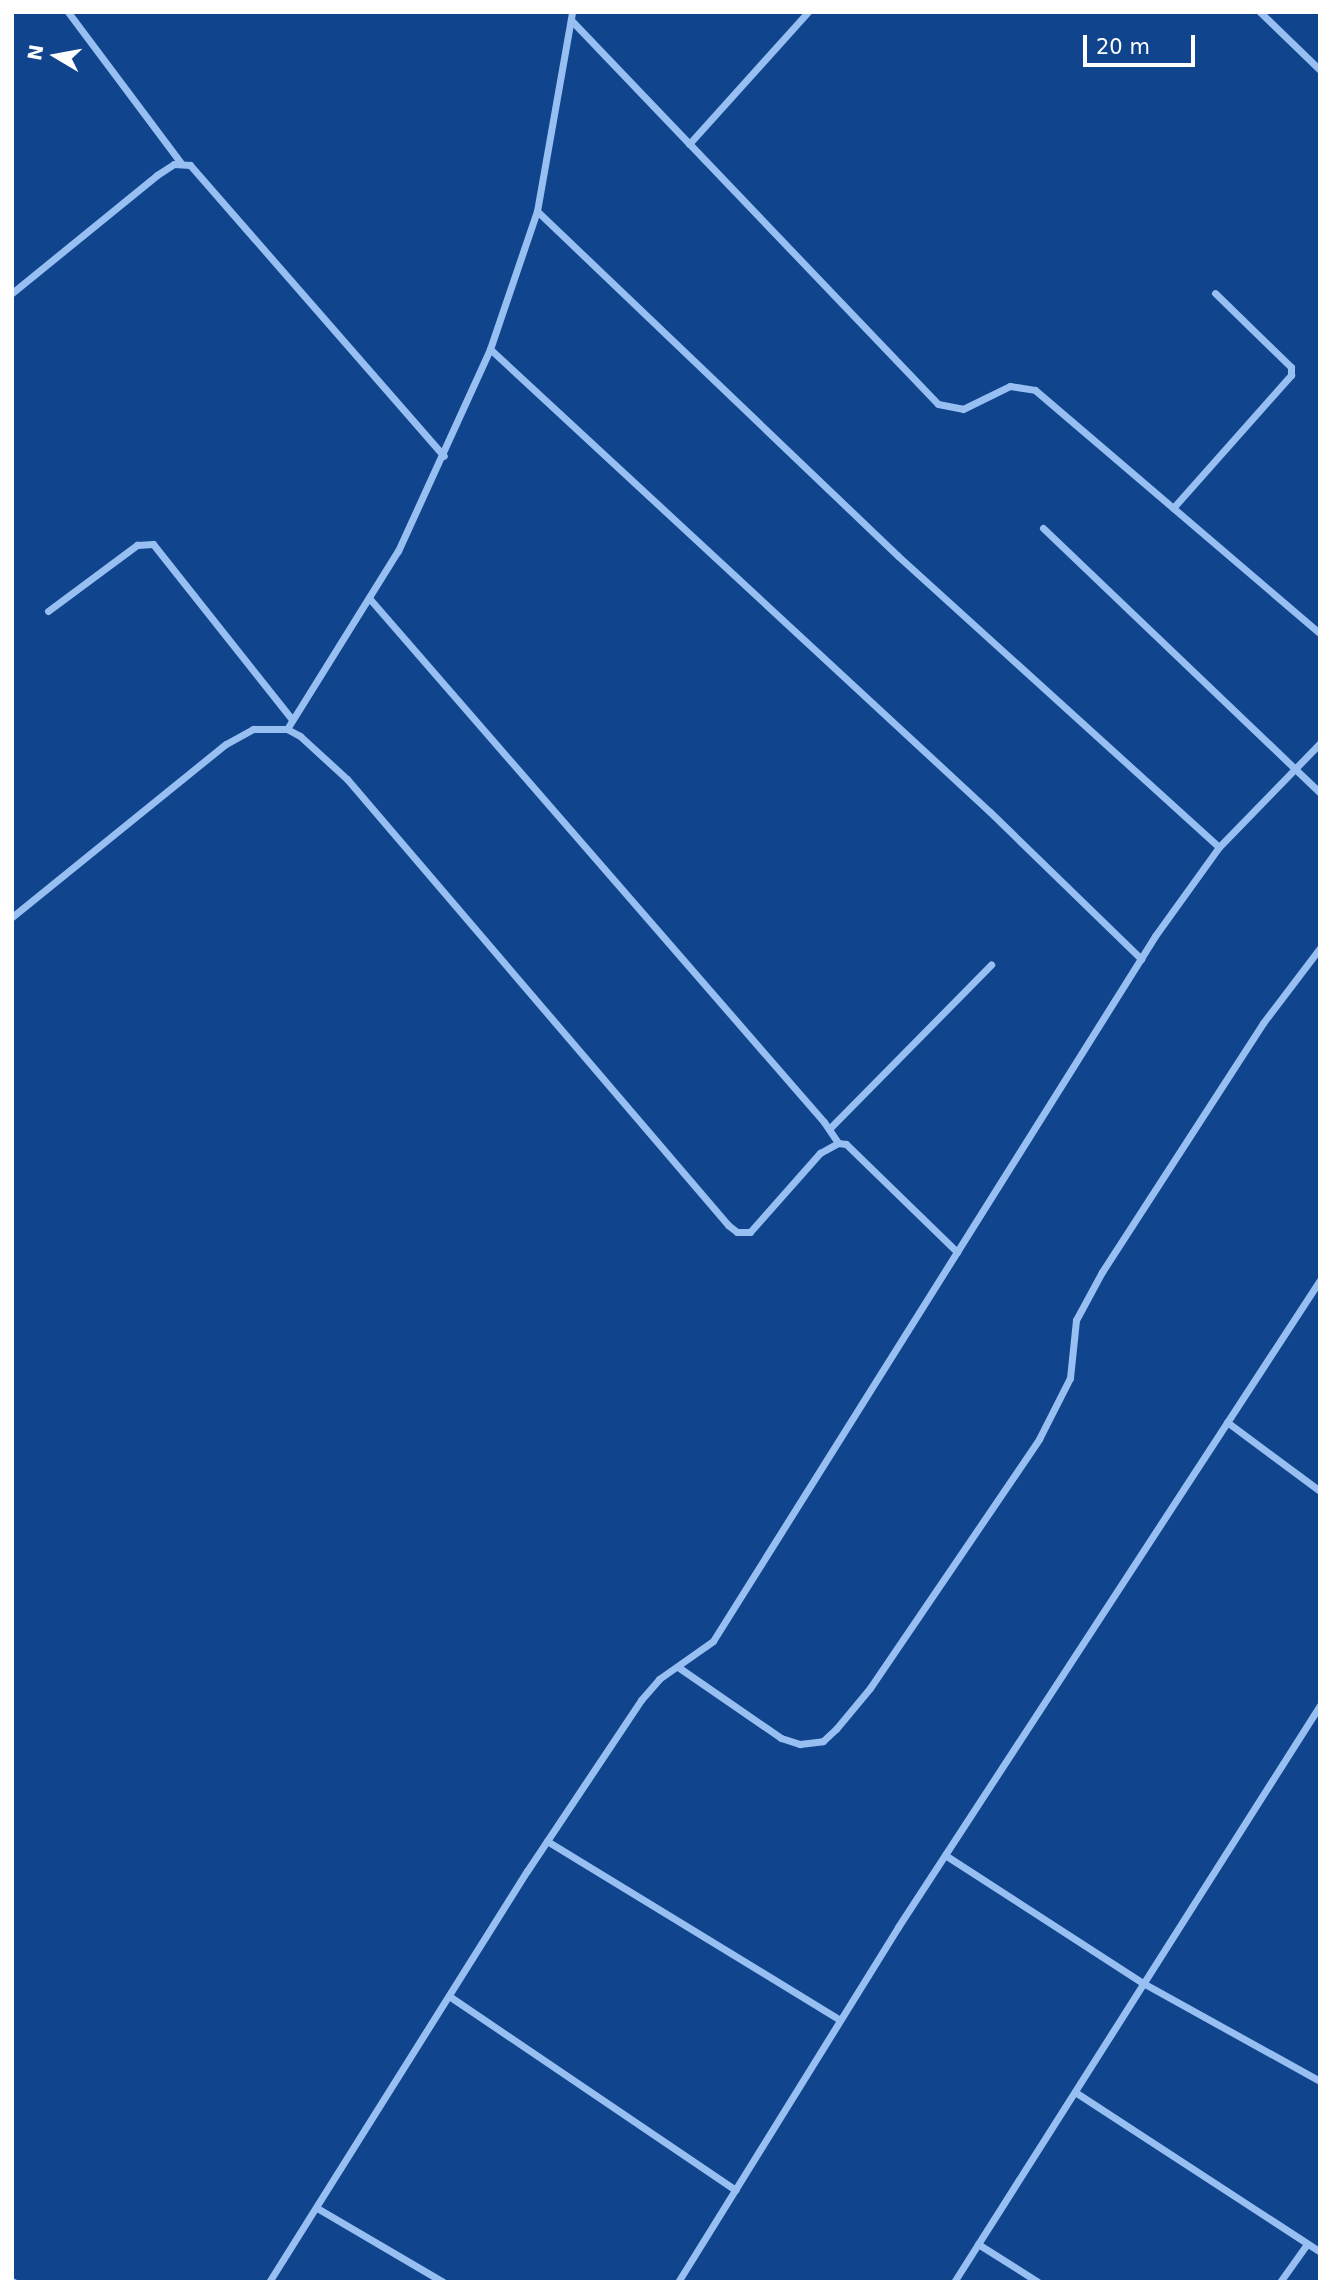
<!DOCTYPE html>
<html>
<head>
<meta charset="utf-8">
<style>
  body { margin:0 }
  #map { position:relative; width:1332px; height:2294px; overflow:hidden; background:#10448c; font-family:"DejaVu Sans",sans-serif }
  div>[style] { position:absolute }
  .street>* { height:7px; margin:-3.5px; padding:0 3.5px; transform-origin:3.5px; border-radius:3.5px; background:#97bff2 }
  span { translate:-50% -50%; white-space:nowrap; text-align:center; line-height:1.15; -webkit-text-stroke:5px #10448c; paint-order:stroke }
  .frame { position:absolute; inset:0; border:14px solid #fff; pointer-events:none }
  .north { position:absolute; left:21px; top:21px; width:70px; height:70px; -webkit-text-stroke:5px #10448c; paint-order:stroke; rotate:280deg; font-size:19px; font-weight:700; line-height:28px; text-align:center; color:#fff }
  .north::after { content:''; display:block; margin:auto; width:24px; height:32px; background:#fff; clip-path:polygon(50% 0,100% 100%,50% 72%,0 100%) }
  .scale { position:absolute; left:1083px; top:35px; width:112px; height:32px; box-sizing:border-box; border:4px solid #fff; border-top:0; padding-left:9px; font-size:21px; line-height:24px; white-space:nowrap; color:#fff; -webkit-text-stroke:5px #10448c; paint-order:stroke }
</style>
</head>
<body>
<div id="map">
  <div class="street">
    <i style="left:68px;top:12px;width:189px;rotate:53.2deg"></i>
    <i style="left:1260px;top:12px;width:83px;rotate:44deg"></i>
    <i style="left:571px;top:20px;width:531px;rotate:46.3deg"></i>
    <i style="left:938px;top:404px;width:25px;rotate:11deg"></i>
    <i style="left:963px;top:409px;width:52px;rotate:-26.1deg"></i>
    <i style="left:1010px;top:386px;width:25px;rotate:9deg"></i>
    <i style="left:1035px;top:390px;width:375px;rotate:40.5deg"></i>
    <i style="left:689px;top:144px;width:178px;rotate:-48deg"></i>
    <i style="left:537px;top:211px;width:499px;rotate:43.7deg"></i>
    <i style="left:898px;top:556px;width:433px;rotate:42.2deg"></i>
    <i style="left:12px;top:293px;width:187px;rotate:-39.1deg"></i>
    <i style="left:157px;top:175px;width:20px;rotate:-33deg"></i>
    <i style="left:174px;top:164px;width:16px;rotate:4deg"></i>
    <i style="left:190px;top:165px;width:386px;rotate:48.9deg"></i>
    <i style="left:490px;top:349px;width:681px;rotate:42.8deg"></i>
    <i style="left:990px;top:812px;width:211px;rotate:44.2deg"></i>
    <i style="left:1173px;top:508px;width:178px;rotate:-48.4deg"></i>
    <i style="left:1291px;top:375px;width:8px;rotate:-90deg"></i>
    <i style="left:1291px;top:367px;width:106px;rotate:-135.8deg"></i>
    <i style="left:1043px;top:528px;width:383px;rotate:43.7deg"></i>
    <i style="left:369px;top:598px;width:694px;rotate:49.03deg"></i>
    <i style="left:824px;top:1122px;width:25px;rotate:56deg"></i>
    <i style="left:48px;top:611px;width:111px;rotate:-36.6deg"></i>
    <i style="left:137px;top:545px;width:16px;rotate:-4deg"></i>
    <i style="left:153px;top:544px;width:222px;rotate:51.6deg"></i>
    <i style="left:287px;top:729px;width:210px;rotate:-58.1deg"></i>
    <i style="left:398px;top:551px;width:222px;rotate:-65.5deg"></i>
    <i style="left:490px;top:349px;width:146px;rotate:-71.2deg"></i>
    <i style="left:537px;top:211px;width:202px;rotate:-80deg"></i>
    <i style="left:12px;top:917px;width:275px;rotate:-39deg"></i>
    <i style="left:226px;top:744px;width:31px;rotate:-29deg"></i>
    <i style="left:253px;top:729px;width:34px"></i>
    <i style="left:287px;top:729px;width:15px;rotate:28deg"></i>
    <i style="left:300px;top:736px;width:64px;rotate:42.5deg"></i>
    <i style="left:347px;top:779px;width:587px;rotate:49.49deg"></i>
    <i style="left:728px;top:1225px;width:11px;rotate:38deg"></i>
    <i style="left:737px;top:1232px;width:13px"></i>
    <i style="left:750px;top:1232px;width:106px;rotate:-48.5deg"></i>
    <i style="left:820px;top:1153px;width:21px;rotate:-29deg"></i>
    <i style="left:838px;top:1143px;width:8px;rotate:7deg"></i>
    <i style="left:846px;top:1144px;width:155px;rotate:44.2deg"></i>
    <i style="left:829px;top:1129px;width:231px;rotate:-45.4deg"></i>
    <i style="left:1227px;top:1422px;width:116px;rotate:36.6deg"></i>
    <i style="left:678px;top:1667px;width:125px;rotate:34.6deg"></i>
    <i style="left:781px;top:1738px;width:20px;rotate:18deg"></i>
    <i style="left:800px;top:1744px;width:23px;rotate:-7deg"></i>
    <i style="left:823px;top:1741px;width:18px;rotate:-43deg"></i>
    <i style="left:836px;top:1729px;width:53px;rotate:-50.3deg"></i>
    <i style="left:870px;top:1688px;width:301px;rotate:-55.8deg"></i>
    <i style="left:1039px;top:1439px;width:68px;rotate:-63.1deg"></i>
    <i style="left:1070px;top:1378px;width:58px;rotate:-84.1deg"></i>
    <i style="left:1076px;top:1320px;width:55px;rotate:-61.6deg"></i>
    <i style="left:1102px;top:1272px;width:297px;rotate:-57.1deg"></i>
    <i style="left:1263px;top:1023px;width:94px;rotate:-52.8deg"></i>
    <i style="left:547px;top:1841px;width:343px;rotate:31.4deg"></i>
    <i style="left:945px;top:1855px;width:236px;rotate:32.9deg"></i>
    <i style="left:1143px;top:1983px;width:202px;rotate:29deg"></i>
    <i style="left:449px;top:1996px;width:346px;rotate:34.1deg"></i>
    <i style="left:1075px;top:2092px;width:293px;rotate:33.1deg"></i>
    <i style="left:317px;top:2208px;width:146px;rotate:30.4deg"></i>
    <i style="left:978px;top:2244px;width:71px;rotate:32.3deg"></i>
    <i style="left:12px;top:2281px;width:2px;rotate:27deg"></i>
    <i style="left:269px;top:2282px;width:485px;rotate:-57.9deg"></i>
    <i style="left:527px;top:1871px;width:206px;rotate:-56.3deg"></i>
    <i style="left:641px;top:1700px;width:28px;rotate:-49deg"></i>
    <i style="left:659px;top:1679px;width:66px;rotate:-35.1deg"></i>
    <i style="left:713px;top:1641px;width:832px;rotate:-57.91deg"></i>
    <i style="left:1155px;top:936px;width:110px;rotate:-54.3deg"></i>
    <i style="left:1219px;top:847px;width:145px;rotate:-45.8deg"></i>
    <i style="left:678px;top:2282px;width:418px;rotate:-58.2deg"></i>
    <i style="left:898px;top:1927px;width:772px;rotate:-56.89deg"></i>
    <i style="left:954px;top:2282px;width:683px;rotate:-57.61deg"></i>
    <i style="left:1280px;top:2282px;width:47px;rotate:-54.6deg"></i>
  </div>
  <div class="frame"></div>
  <div class="north">N</div>
  <div class="scale">20 m</div>
</div>
</body>
</html>
